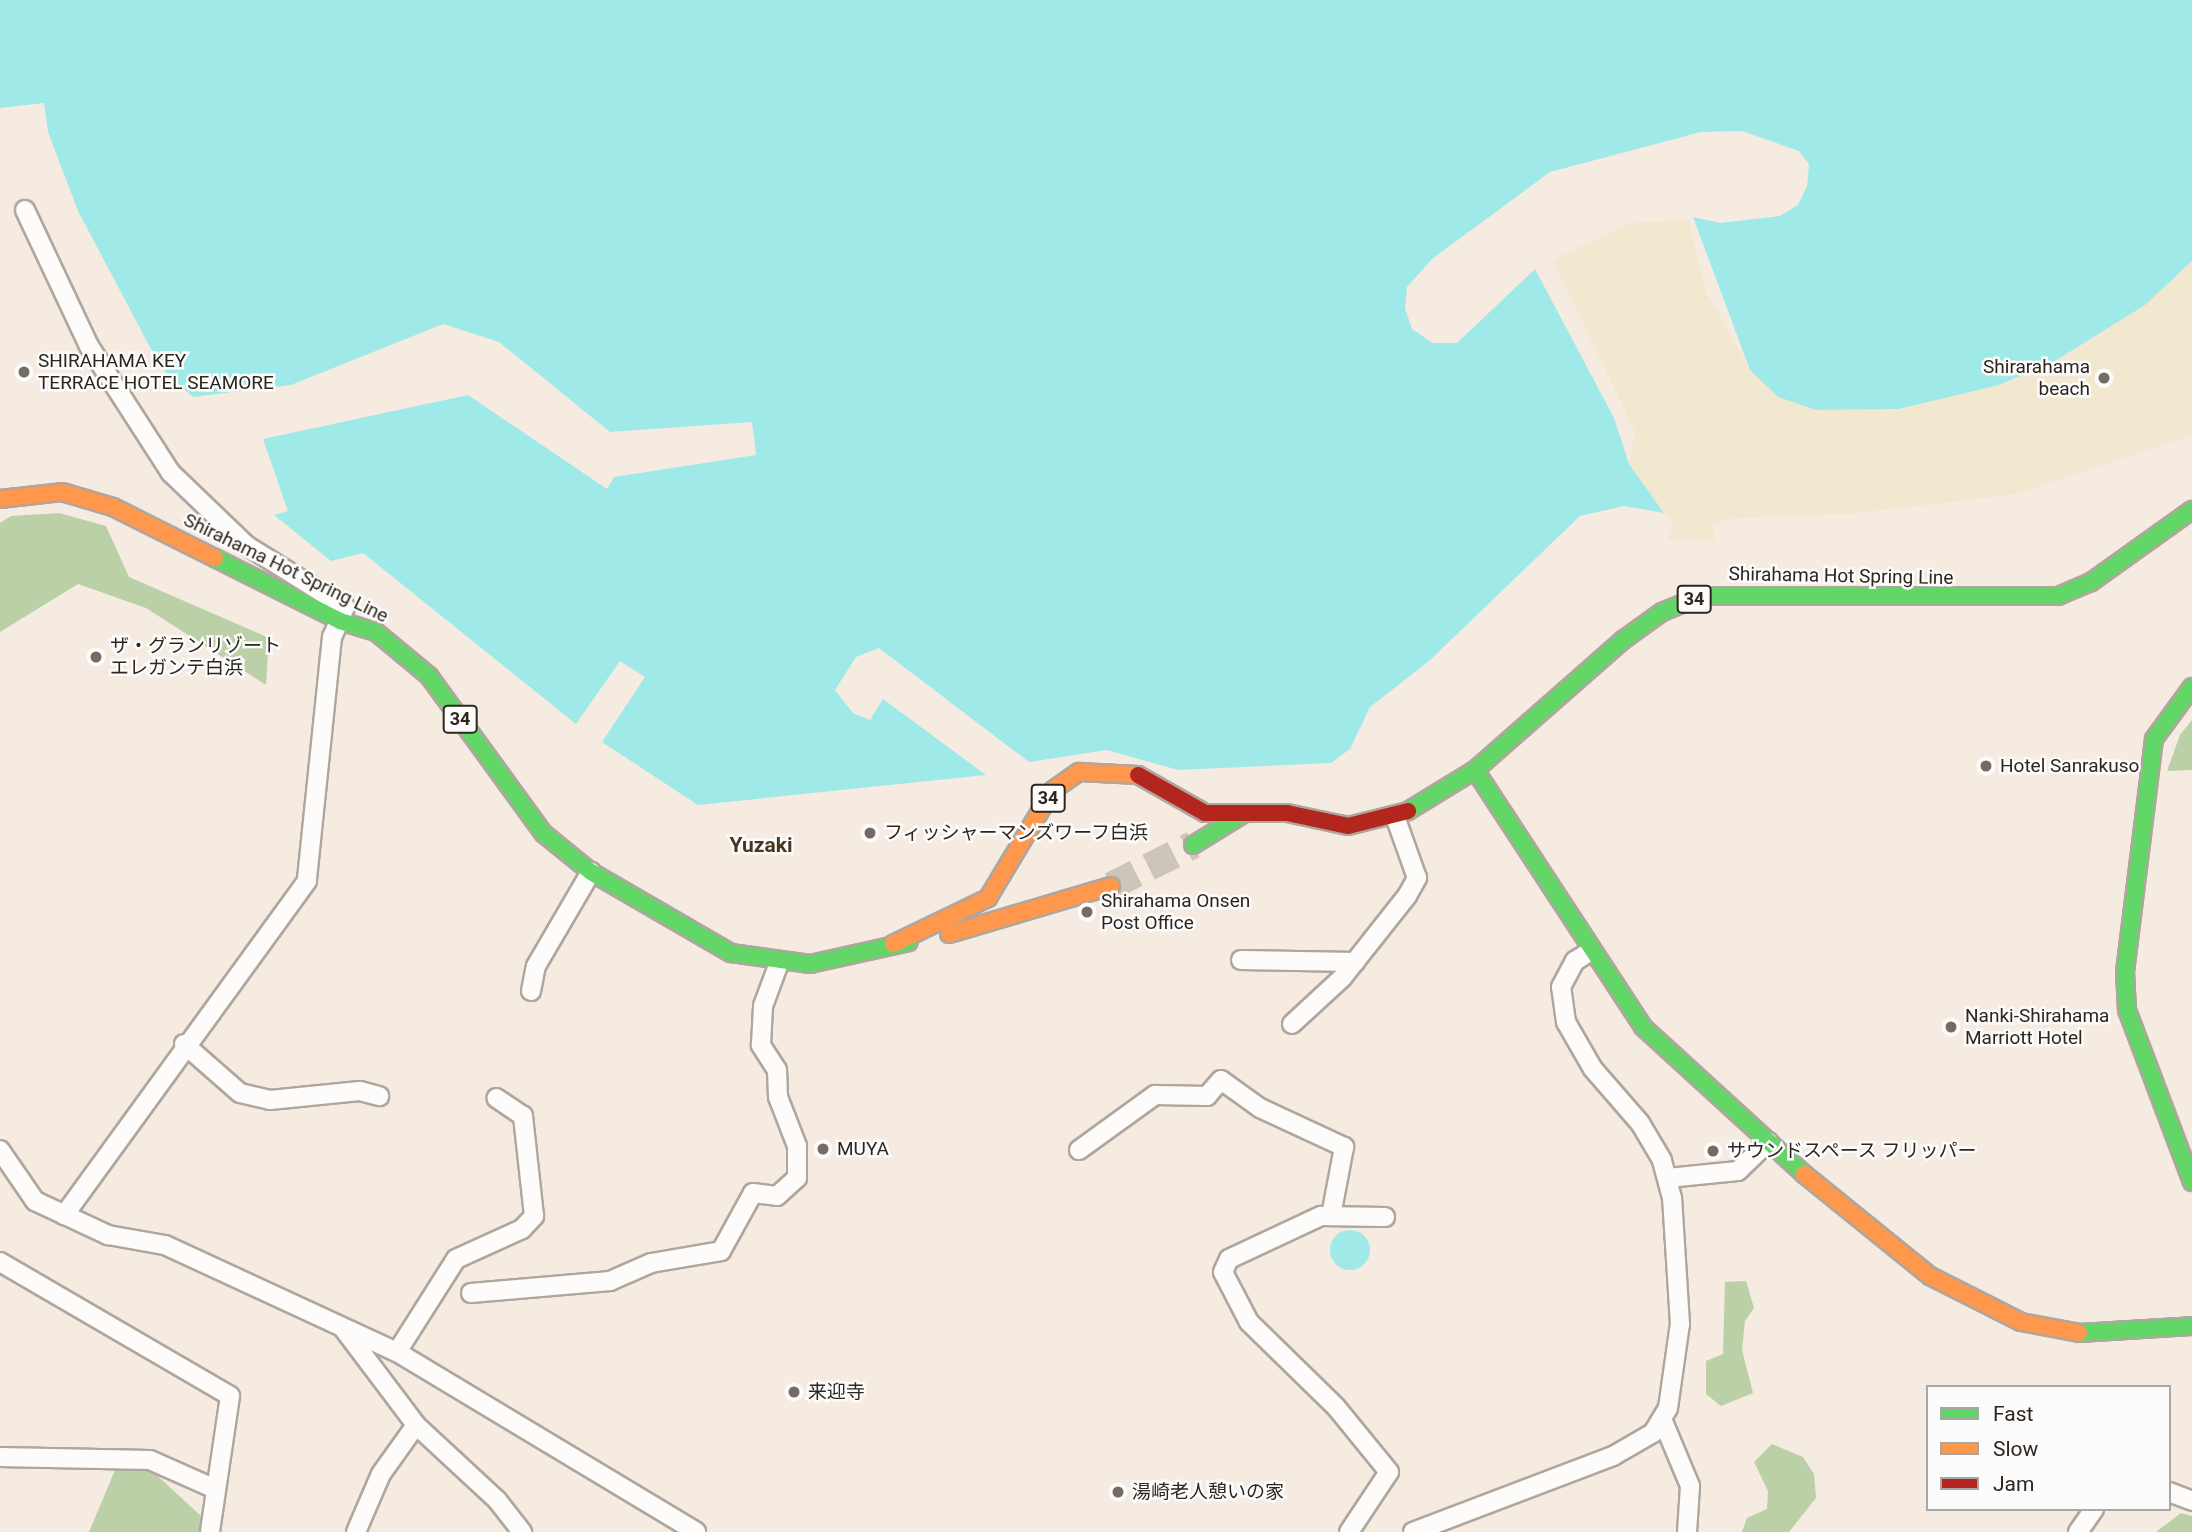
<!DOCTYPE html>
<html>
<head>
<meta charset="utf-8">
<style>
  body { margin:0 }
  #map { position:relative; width:2192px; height:1532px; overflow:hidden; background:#f5ebe1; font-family:Roboto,"Noto Sans JP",sans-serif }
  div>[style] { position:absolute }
  .forest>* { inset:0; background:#bbd0a7 }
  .sand>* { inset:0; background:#f2e8cf }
  .water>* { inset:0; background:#9feae9 }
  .round { border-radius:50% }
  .primary-tunnel>* { height:28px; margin-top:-14px; transform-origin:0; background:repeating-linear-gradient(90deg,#cdc4ba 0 28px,transparent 0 42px) }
  .roads { filter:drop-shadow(2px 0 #afa69e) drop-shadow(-2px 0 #afa69e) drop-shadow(0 2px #afa69e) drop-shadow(0 -2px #afa69e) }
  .street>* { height:18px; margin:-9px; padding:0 9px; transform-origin:9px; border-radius:9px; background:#fefcfa }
  .fast>* { height:16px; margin:-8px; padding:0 8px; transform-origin:8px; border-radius:8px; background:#63d668 }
  .slow>* { height:16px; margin:-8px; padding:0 8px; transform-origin:8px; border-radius:8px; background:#ff974d }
  .jam>* { height:16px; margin:-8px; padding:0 8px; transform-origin:8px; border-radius:8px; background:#b3261e }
  .dots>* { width:19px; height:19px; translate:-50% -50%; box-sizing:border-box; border:4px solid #fcfcfc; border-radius:50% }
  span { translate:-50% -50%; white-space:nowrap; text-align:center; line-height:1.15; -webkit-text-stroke:5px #fcfcfc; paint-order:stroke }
  .shield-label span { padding:2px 5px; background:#fcfcfc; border:2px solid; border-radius:5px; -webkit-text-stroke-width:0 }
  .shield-label { font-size:18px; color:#2e261d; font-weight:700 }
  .poi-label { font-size:19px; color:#2e261d }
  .left { translate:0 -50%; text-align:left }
  .right { translate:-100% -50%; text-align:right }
  .street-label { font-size:19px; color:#2e261d }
  .neighbourhood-label { font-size:21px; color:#473622; font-weight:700 }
  .legend { position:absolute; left:1926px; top:1385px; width:245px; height:126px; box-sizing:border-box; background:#fcfcfc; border:2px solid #aaa6a3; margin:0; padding:9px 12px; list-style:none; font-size:21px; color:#2e261d }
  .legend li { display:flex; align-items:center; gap:14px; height:35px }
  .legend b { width:35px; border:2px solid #aaa6a3 }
</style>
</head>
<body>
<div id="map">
  <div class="forest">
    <i style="clip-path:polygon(59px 513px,106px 526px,129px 577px,269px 638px,266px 685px,146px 608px,78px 584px,0 632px,0 523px,11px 516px)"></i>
    <i style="clip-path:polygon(2192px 720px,2192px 770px,2167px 771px,2180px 735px)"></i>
    <i style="clip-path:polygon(1746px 1281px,1754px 1308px,1745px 1321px,1742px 1350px,1753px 1393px,1721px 1406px,1706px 1394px,1706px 1361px,1723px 1354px,1725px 1282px)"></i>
    <i style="clip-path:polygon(1772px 1444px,1803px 1457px,1814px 1474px,1816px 1498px,1789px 1532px,1742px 1532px,1747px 1518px,1767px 1509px,1768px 1491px,1754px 1462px)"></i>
    <i style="clip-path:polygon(150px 1469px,201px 1516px,212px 1532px,89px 1532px,115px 1470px)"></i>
    <i style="clip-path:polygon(2181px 1513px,2192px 1516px,2192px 1532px,2156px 1532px)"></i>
  </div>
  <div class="sand">
    <i style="clip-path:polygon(1689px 220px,1707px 294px,1750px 370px,1778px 397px,1816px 410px,1899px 409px,2055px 361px,2144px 305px,2192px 261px,2192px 435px,2017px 494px,1860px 513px,1726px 519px,1712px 524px,1715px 541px,1667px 539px,1674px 527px,1629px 464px,1635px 432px,1553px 260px,1630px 223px)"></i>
  </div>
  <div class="water">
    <i style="clip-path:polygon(0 0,2192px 0,2192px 261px,2145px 305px,2055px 361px,1999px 385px,1899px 409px,1816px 410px,1778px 397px,1750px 370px,1693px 217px,1720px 223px,1780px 216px,1798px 205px,1807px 186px,1809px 164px,1799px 151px,1742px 131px,1701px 132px,1550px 172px,1432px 259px,1407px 287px,1405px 308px,1412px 329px,1433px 343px,1457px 343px,1535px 269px,1614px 418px,1629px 464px,1664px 513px,1624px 506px,1580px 516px,1429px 661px,1370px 707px,1350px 749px,1331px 763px,1178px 770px,1107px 750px,1029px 762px,879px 648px,856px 657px,835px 690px,853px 713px,870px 720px,883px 699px,986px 775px,698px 805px,602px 742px,645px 677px,620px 661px,576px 724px,363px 553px,331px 561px,274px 515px,288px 511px,263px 439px,468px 395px,607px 489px,614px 477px,756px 455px,752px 422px,610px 432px,499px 342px,443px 324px,291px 385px,193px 397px,161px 368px,78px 211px,48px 132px,44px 103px,0 108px)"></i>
    <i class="round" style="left:1330px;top:1230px;width:40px;height:40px"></i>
  </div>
  <div class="primary-tunnel">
    <i style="left:1111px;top:886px;width:92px;rotate:-26.6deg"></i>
  </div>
  <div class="roads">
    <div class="street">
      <i style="left:25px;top:210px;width:150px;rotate:64.8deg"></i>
      <i style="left:89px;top:346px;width:151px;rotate:57.2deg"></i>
      <i style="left:171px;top:473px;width:104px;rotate:43.8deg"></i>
      <i style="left:246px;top:545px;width:117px;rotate:32.1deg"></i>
      <i style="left:345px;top:607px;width:33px;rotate:113deg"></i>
      <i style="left:332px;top:637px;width:245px;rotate:95.9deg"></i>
      <i style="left:307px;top:881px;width:413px;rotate:126deg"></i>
      <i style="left:1241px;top:960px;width:114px;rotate:1deg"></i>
      <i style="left:531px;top:991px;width:25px;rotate:-79deg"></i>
      <i style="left:536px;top:966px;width:109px;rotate:-59.7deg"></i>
      <i style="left:1292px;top:1024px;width:68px;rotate:-42.6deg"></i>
      <i style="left:1342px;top:978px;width:105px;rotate:-51.6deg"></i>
      <i style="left:1407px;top:896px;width:21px;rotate:-61deg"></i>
      <i style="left:1417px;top:878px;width:63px;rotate:-109.6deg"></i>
      <i style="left:184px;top:1044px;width:74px;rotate:41.2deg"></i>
      <i style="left:240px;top:1093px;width:31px;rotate:13deg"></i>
      <i style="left:270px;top:1100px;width:90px;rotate:-5.7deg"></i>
      <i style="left:360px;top:1091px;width:20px;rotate:15deg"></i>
      <i style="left:0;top:1150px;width:62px;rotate:55.5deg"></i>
      <i style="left:35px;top:1201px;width:81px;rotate:25deg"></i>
      <i style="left:108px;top:1235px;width:58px;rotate:10deg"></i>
      <i style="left:165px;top:1245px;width:255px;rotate:24.8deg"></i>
      <i style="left:397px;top:1352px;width:349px;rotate:31deg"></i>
      <i style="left:1079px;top:1150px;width:94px;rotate:-35.9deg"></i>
      <i style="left:1155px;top:1095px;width:52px;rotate:1.1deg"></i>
      <i style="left:1207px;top:1096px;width:21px;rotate:-49deg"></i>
      <i style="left:1221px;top:1080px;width:48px;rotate:35.7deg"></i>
      <i style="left:1260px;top:1108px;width:93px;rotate:24.9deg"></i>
      <i style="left:1344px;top:1147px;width:70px;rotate:100.7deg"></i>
      <i style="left:1668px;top:1178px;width:70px;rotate:-5.7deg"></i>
      <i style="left:1738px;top:1171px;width:42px;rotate:-44deg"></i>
      <i style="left:0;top:1262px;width:266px;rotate:30.2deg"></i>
      <i style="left:230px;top:1396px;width:137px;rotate:98.4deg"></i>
      <i style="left:471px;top:1293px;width:140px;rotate:-4.9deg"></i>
      <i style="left:610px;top:1281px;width:45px;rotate:-23.7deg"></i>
      <i style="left:651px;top:1263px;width:71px;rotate:-9.7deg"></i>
      <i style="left:721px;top:1251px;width:66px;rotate:-61.1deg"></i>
      <i style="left:753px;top:1193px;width:24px;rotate:7deg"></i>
      <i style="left:777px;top:1196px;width:27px;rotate:-42deg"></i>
      <i style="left:797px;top:1178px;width:32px;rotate:-90deg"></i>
      <i style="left:797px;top:1146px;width:53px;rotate:-111.2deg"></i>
      <i style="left:778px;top:1097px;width:27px;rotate:-92deg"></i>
      <i style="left:777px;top:1070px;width:30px;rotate:-123deg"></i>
      <i style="left:761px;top:1045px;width:39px;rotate:-87deg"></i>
      <i style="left:763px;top:1006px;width:46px;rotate:-69.6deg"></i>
      <i style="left:343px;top:1328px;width:121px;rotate:53deg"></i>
      <i style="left:416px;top:1425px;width:110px;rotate:42.8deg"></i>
      <i style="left:497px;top:1500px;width:41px;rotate:52deg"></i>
      <i style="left:397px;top:1352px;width:110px;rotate:-57.6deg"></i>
      <i style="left:456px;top:1259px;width:72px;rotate:-24.4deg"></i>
      <i style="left:522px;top:1229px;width:18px;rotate:-47deg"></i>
      <i style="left:534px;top:1216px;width:101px;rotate:-96.3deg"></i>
      <i style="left:523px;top:1116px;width:32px;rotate:-146deg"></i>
      <i style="left:1662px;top:1419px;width:73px;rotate:67.3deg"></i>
      <i style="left:1690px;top:1486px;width:46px;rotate:93.7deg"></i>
      <i style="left:0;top:1457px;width:150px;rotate:1.1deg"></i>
      <i style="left:150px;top:1460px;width:69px;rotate:24deg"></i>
      <i style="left:2169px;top:1492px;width:25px;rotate:21deg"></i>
      <i style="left:356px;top:1532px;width:63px;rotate:-66.7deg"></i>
      <i style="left:381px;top:1474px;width:60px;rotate:-54.5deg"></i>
      <i style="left:1349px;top:1532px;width:72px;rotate:-56.3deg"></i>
      <i style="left:1389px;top:1472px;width:84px;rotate:-129.2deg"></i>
      <i style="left:1336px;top:1407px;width:122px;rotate:-135.7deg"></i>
      <i style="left:1249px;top:1322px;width:56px;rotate:-117.5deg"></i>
      <i style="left:1223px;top:1272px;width:14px;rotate:-65deg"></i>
      <i style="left:1229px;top:1259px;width:102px;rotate:-25.1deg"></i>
      <i style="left:1321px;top:1216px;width:64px;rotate:0.9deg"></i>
      <i style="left:1413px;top:1532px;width:214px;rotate:-20.8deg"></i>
      <i style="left:1613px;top:1456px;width:46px;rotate:-29.9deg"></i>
      <i style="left:1653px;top:1433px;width:29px;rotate:-59deg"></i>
      <i style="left:1668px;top:1408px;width:85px;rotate:-81.9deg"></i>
      <i style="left:1680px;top:1324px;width:126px;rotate:-93.6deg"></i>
      <i style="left:1672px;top:1198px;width:39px;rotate:-105deg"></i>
      <i style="left:1662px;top:1160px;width:43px;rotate:-120.7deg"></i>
      <i style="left:1640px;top:1123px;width:72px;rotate:-131deg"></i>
      <i style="left:1593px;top:1069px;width:54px;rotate:-119.9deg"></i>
      <i style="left:1566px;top:1022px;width:35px;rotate:-98deg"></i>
      <i style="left:1561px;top:987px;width:30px;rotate:-62deg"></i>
      <i style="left:1575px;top:961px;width:19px;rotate:-32deg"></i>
      <i style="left:2078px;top:1532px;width:28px;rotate:-55deg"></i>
    </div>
    <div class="fast">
      <i style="left:215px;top:558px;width:140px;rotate:26.7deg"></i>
      <i style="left:340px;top:621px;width:38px;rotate:17deg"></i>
      <i style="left:376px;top:632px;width:69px;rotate:39.7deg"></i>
      <i style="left:429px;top:676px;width:194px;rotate:54deg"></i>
      <i style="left:543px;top:833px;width:62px;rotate:39.1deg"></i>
      <i style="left:591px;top:872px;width:162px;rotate:30.1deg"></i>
      <i style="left:731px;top:953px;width:80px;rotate:7.9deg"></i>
      <i style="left:810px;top:964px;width:101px;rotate:-12.5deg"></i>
      <i style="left:2192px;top:687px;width:64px;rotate:126.2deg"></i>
      <i style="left:2154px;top:739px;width:235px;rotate:97.1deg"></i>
      <i style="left:2125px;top:972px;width:38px;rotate:87deg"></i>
      <i style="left:2127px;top:1010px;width:184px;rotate:69.3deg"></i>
      <i style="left:1475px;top:770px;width:307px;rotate:56.8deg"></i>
      <i style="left:1643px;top:1027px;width:218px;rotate:42.4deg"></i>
      <i style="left:1408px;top:811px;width:79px;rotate:-31.5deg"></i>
      <i style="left:1475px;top:770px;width:197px;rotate:-41.3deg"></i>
      <i style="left:1623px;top:640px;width:48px;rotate:-35.7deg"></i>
      <i style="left:1662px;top:612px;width:42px;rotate:-22.3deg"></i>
      <i style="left:1701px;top:596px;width:357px"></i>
      <i style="left:2058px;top:596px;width:36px;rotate:-23deg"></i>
      <i style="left:2091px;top:582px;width:124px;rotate:-35.5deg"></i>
      <i style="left:1193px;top:845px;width:61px;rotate:-31.6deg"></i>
      <i style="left:2079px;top:1333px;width:113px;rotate:-3.5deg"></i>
    </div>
    <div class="slow">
      <i style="left:0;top:499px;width:62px;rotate:-6.4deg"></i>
      <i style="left:62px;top:492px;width:53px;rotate:16.4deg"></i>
      <i style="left:113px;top:507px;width:114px;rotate:26.6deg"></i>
      <i style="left:949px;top:934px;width:169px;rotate:-16.5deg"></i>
      <i style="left:893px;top:944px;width:106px;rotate:-25.8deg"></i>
      <i style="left:988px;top:898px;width:126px;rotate:-59deg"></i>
      <i style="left:1053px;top:790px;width:32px;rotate:-35deg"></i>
      <i style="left:1079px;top:772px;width:59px;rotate:2.9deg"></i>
      <i style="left:1804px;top:1174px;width:162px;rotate:39deg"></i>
      <i style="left:1930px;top:1276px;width:102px;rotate:26.8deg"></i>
      <i style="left:2021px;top:1322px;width:59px;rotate:10.7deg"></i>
    </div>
    <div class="jam">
      <i style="left:1138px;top:775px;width:77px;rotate:29.6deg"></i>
      <i style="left:1205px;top:813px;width:82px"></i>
      <i style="left:1287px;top:813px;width:62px;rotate:12deg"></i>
      <i style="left:1348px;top:826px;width:62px;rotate:-14deg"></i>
    </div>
  </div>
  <div class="dots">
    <i style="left:24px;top:372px;background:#746b62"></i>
    <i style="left:2104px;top:378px;background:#746b62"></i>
    <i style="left:96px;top:657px;background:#746b62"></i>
    <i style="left:1986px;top:766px;background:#746b62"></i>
    <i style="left:870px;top:833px;background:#746b62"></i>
    <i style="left:1087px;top:912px;background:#746b62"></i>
    <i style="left:1951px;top:1027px;background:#746b62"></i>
    <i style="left:823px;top:1149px;background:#746b62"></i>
    <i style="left:1713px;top:1151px;background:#746b62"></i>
    <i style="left:794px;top:1392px;background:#746b62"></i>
    <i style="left:1118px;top:1492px;background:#746b62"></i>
  </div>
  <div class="shield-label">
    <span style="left:1694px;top:599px">34</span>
    <span style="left:460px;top:719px">34</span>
    <span style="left:1048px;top:798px">34</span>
  </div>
  <div class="poi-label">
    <span class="left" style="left:38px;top:372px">SHIRAHAMA KEY<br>TERRACE HOTEL SEAMORE</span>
    <span class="right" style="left:2090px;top:378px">Shirarahama<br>beach</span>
    <span class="left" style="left:110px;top:657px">ザ・グランリゾート<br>エレガンテ白浜</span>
    <span class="left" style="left:2000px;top:766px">Hotel Sanrakuso</span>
    <span class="left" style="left:884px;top:833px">フィッシャーマンズワーフ白浜</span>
    <span class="left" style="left:1101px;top:912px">Shirahama Onsen<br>Post Office</span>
    <span class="left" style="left:1965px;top:1027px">Nanki-Shirahama<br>Marriott Hotel</span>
    <span class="left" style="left:837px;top:1149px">MUYA</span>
    <span class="left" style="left:1727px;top:1151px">サウンドスペース フリッパー</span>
    <span class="left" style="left:808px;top:1392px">来迎寺</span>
    <span class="left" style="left:1132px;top:1492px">湯崎老人憩いの家</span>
  </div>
  <div class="street-label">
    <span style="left:286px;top:568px;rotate:26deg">Shirahama Hot Spring Line</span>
    <span style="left:1841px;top:576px;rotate:1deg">Shirahama Hot Spring Line</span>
  </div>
  <div class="neighbourhood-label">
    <span style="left:761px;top:845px">Yuzaki</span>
  </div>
  <ul class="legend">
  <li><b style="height:9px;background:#63d668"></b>Fast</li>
  <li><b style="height:9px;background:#ff974d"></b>Slow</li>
  <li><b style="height:9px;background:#b3261e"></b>Jam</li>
  </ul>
</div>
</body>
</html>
